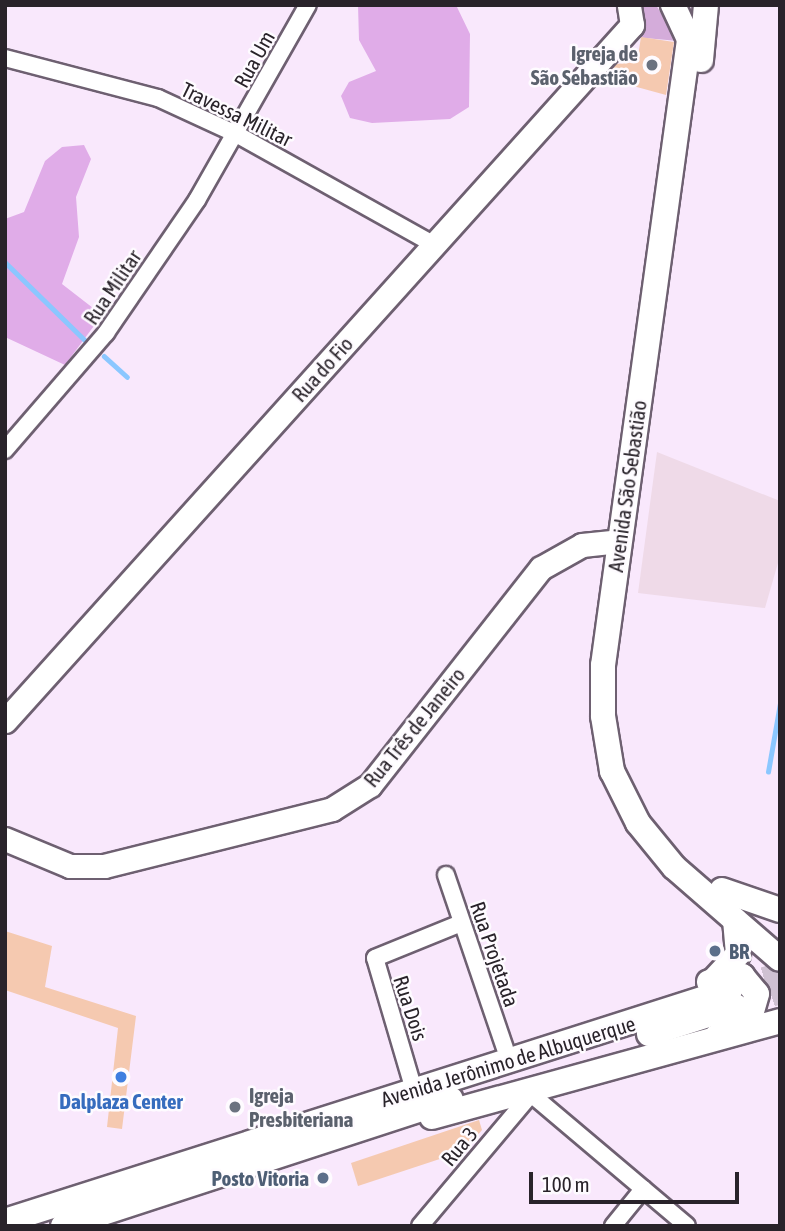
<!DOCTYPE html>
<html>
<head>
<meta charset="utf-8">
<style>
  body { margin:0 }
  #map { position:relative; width:785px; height:1231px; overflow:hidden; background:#f9e8fc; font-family:"Asap Condensed",sans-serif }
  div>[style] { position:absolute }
  .industrial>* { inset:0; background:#efdae8 }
  .green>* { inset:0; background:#d4acda }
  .forest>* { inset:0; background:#e0ace8 }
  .stream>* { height:4.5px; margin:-2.25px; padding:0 2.25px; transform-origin:2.25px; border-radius:2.25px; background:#8bc7ff }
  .building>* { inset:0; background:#f5c9b0 }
  .primary-tunnel>* { height:24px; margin-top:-12px; transform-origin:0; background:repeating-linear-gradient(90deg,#cfc1d2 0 24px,transparent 0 36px) }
  .roads { filter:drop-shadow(2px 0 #6e6071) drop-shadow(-2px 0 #6e6071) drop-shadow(0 2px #6e6071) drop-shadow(0 -2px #6e6071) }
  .street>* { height:16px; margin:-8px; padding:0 8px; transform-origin:8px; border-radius:8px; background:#fff }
  .secondary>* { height:23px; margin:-11.5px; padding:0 11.5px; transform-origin:11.5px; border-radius:11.5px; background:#fff }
  .primary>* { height:24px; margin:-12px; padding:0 12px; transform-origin:12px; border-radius:12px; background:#fff }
  .dots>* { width:19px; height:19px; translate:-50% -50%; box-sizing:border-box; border:4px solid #fefbff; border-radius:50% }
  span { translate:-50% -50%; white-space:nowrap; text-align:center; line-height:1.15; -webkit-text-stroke:5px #fefbff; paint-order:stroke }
  .worship-label { font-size:21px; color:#5b616d; font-weight:700 }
  .right { translate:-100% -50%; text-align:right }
  .left { translate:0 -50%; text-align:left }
  .street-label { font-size:21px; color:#29232a }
  .service-label { font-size:21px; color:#4e5e75; font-weight:700 }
  .shop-label { font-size:21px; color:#366cbe; font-weight:700 }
  .frame { position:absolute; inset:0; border:7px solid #29232a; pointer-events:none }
  .scale { position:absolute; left:529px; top:1172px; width:210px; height:32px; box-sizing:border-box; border:4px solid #29232a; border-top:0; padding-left:9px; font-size:21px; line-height:24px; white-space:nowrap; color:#29232a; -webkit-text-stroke:5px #fefbff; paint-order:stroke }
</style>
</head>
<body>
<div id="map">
  <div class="industrial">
    <i style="clip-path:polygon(657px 452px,780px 501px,780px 556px,765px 608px,638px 593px)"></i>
  </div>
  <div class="green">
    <i style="clip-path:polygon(641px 5px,656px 5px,678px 41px,634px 37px,644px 19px)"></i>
  </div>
  <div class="forest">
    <i style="clip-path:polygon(358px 5px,456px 5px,470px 34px,469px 107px,450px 119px,372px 123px,350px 118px,341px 96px,349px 82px,376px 71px,359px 40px)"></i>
    <i style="clip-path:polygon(84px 145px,91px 159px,76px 197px,79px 237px,62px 284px,102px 315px,65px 365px,5px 337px,5px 219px,24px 212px,45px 161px,62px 147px)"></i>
  </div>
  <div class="stream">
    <i style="left:5px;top:262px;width:113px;rotate:44.3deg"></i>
    <i style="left:104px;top:356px;width:31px;rotate:42deg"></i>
    <i style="left:768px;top:772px;width:70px;rotate:-80.1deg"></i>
  </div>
  <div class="building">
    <i style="clip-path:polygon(641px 37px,674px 42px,666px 95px,604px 78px,616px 64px,637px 62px)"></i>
    <i style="clip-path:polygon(5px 931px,52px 946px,45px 987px,136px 1016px,122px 1129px,107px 1127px,118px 1028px,5px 990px)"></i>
    <i style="clip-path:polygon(479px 1120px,482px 1130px,464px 1151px,358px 1186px,351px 1163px)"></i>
  </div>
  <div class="primary-tunnel">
    <i style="left:730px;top:990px;width:52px;rotate:-17.7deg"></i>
    <i style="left:737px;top:1006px;width:45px;rotate:-18deg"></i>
  </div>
  <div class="roads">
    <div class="street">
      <i style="left:5px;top:58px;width:158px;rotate:14.7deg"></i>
      <i style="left:158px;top:98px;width:86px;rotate:24.8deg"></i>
      <i style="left:236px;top:134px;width:228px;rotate:29.2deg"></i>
      <i style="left:5px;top:450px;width:155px;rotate:-49.2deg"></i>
      <i style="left:106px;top:333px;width:161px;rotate:-55.6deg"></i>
      <i style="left:197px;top:200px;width:224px;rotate:-60.4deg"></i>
      <i style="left:446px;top:875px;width:183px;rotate:71.2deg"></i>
      <i style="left:411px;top:1080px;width:127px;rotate:-106.4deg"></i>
      <i style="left:375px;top:958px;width:93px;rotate:-22.1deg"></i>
      <i style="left:420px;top:1226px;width:172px;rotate:-49.9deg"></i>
      <i style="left:531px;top:1094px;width:204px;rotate:40.2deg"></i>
      <i style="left:613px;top:1226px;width:48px;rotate:-51deg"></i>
    </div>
    <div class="secondary">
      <i style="left:5px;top:721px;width:937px;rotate:-47.99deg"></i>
      <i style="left:632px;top:25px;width:20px;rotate:-99deg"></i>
      <i style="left:5px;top:839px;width:70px;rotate:22.6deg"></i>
      <i style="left:70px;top:866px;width:34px"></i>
      <i style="left:104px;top:866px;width:235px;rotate:-14deg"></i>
      <i style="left:332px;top:809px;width:45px;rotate:-32.3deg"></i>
      <i style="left:370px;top:785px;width:276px;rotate:-51.8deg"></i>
      <i style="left:541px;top:568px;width:47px;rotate:-29.3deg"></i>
      <i style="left:582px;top:545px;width:37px;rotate:-6deg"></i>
    </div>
    <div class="primary">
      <i style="left:673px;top:5px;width:38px;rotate:65deg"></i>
      <i style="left:689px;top:40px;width:631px;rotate:97.83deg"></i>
      <i style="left:603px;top:665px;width:51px;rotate:90deg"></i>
      <i style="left:603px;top:716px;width:56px;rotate:80.7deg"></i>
      <i style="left:612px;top:771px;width:58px;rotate:63.4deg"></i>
      <i style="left:638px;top:823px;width:57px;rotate:50.7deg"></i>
      <i style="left:674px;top:867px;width:140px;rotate:41deg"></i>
      <i style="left:701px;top:60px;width:55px;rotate:-84.8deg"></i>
      <i style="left:722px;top:890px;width:61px;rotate:19deg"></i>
      <i style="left:713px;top:981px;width:37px;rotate:-47deg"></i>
      <i style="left:738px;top:954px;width:34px;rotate:-95deg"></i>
      <i style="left:709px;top:982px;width:34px;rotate:-10deg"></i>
      <i style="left:742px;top:976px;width:23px;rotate:50deg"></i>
      <i style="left:757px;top:994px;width:25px;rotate:106deg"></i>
      <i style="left:750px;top:1018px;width:38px;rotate:151deg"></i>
      <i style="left:649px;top:1034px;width:91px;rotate:-17.8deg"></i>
      <i style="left:432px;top:1117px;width:361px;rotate:-15.4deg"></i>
      <i style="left:5px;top:1221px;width:761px;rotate:-17.67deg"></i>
      <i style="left:63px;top:1226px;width:408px;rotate:-18.1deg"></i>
    </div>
  </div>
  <div class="dots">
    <i style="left:652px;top:65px;background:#6b7280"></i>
    <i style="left:715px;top:951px;background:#5c6f8a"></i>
    <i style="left:121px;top:1077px;background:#3f7fe0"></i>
    <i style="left:235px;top:1107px;background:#6b7280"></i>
    <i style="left:323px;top:1178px;background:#5c6f8a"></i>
  </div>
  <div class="worship-label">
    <span class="right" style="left:638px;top:65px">Igreja de<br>São Sebastião</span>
    <span class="left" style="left:249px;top:1107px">Igreja<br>Presbiteriana</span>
  </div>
  <div class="street-label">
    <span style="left:254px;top:59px;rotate:-61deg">Rua Um</span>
    <span style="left:237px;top:114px;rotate:26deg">Travessa Militar</span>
    <span style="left:112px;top:287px;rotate:-56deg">Rua Militar</span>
    <span style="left:322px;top:369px;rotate:-48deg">Rua do Fio</span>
    <span style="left:627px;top:486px;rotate:-82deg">Avenida São Sebastião</span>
    <span style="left:414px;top:727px;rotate:-51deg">Rua Três de Janeiro</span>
    <span style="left:495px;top:954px;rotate:71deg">Rua Projetada</span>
    <span style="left:411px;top:1008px;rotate:72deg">Rua Dois</span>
    <span style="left:508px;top:1061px;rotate:-17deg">Avenida Jerônimo de Albuquerque</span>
    <span style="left:459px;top:1146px;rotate:-50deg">Rua 3</span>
  </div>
  <div class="service-label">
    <span class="left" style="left:729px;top:951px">BR</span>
    <span class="right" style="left:309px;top:1178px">Posto Vitoria</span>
  </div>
  <div class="shop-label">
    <span style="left:121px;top:1101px">Dalplaza Center</span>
  </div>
  <div class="frame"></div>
  <div class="scale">100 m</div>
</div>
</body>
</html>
